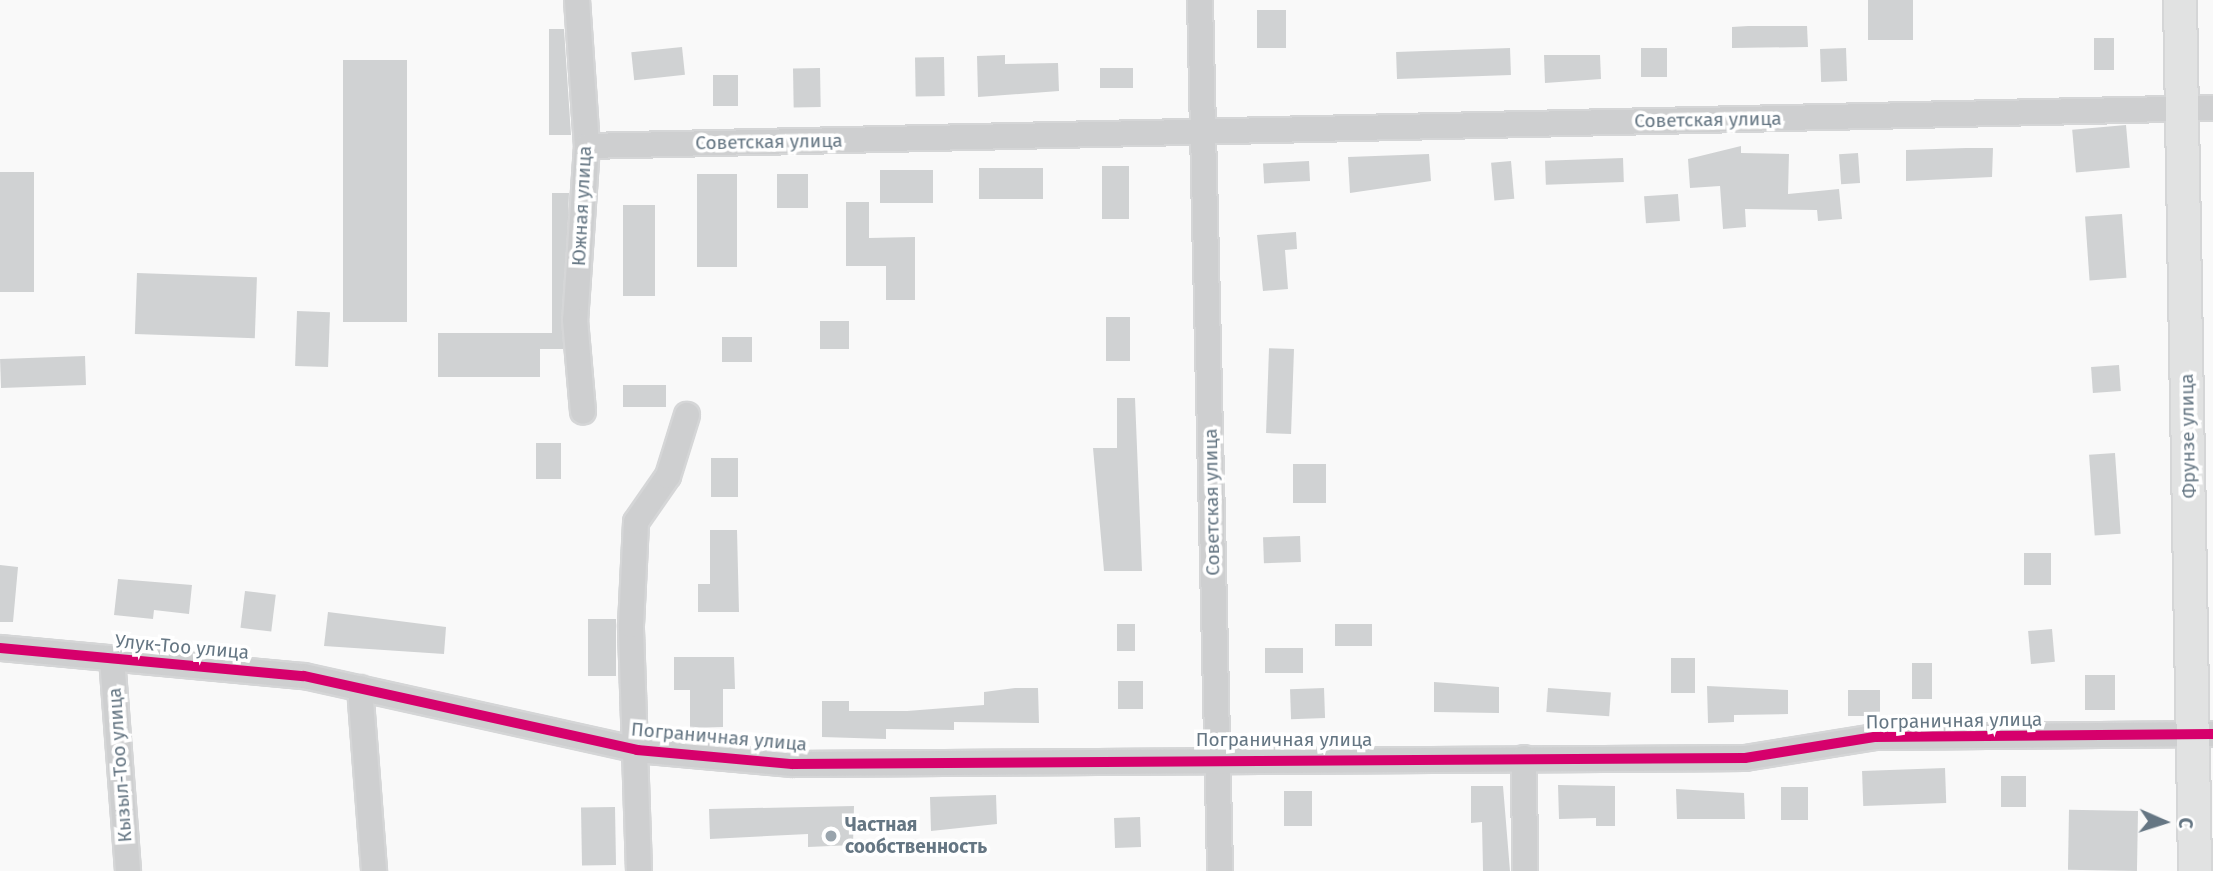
<!DOCTYPE html>
<html>
<head>
<meta charset="utf-8">
<style>
  body { margin:0 }
  #map { position:relative; width:2213px; height:871px; overflow:hidden; background:#f9f9f9; font-family:"Fira Sans",sans-serif }
  div>[style] { position:absolute }
  .building>* { inset:0; background:#d0d2d3; transform-origin:0 0 }
  .roads { filter:drop-shadow(2px 0 #d5d6d7) drop-shadow(-2px 0 #d5d6d7) drop-shadow(0 2px #d5d6d7) drop-shadow(0 -2px #d5d6d7) }
  .minor>* { height:24px; margin:-12px; padding:0 12px; transform-origin:12px; border-radius:12px; background:#cecfd0 }
  .major>* { height:32px; margin:-16px; padding:0 16px; transform-origin:16px; border-radius:16px; background:#e1e2e2 }
  .cycleway>* { height:10px; margin:-5px; padding:0 5px; transform-origin:5px; border-radius:5px; background:#d6006c }
  .dots>* { width:19px; height:19px; translate:-50% -50%; box-sizing:border-box; border:4px solid #fff; border-radius:50% }
  span { translate:-50% -50%; white-space:nowrap; text-align:center; line-height:1.15; -webkit-text-stroke:7px #fff; paint-order:stroke }
  .street-label { font-size:19px; color:#657683 }
  .poi-label { font-size:19px; color:#657683; font-weight:700 }
  .left { translate:0 -50%; text-align:left }
  .north { position:absolute; left:2129px; top:787px; width:70px; height:70px; -webkit-text-stroke:5px #fff; paint-order:stroke; rotate:93deg; font-size:19px; font-weight:700; line-height:28px; text-align:center; color:#657683 }
  .north::after { content:''; display:block; margin:auto; width:24px; height:32px; background:#657683; clip-path:polygon(50% 0,100% 100%,50% 72%,0 100%) }
</style>
</head>
<body>
<div id="map">
  <div class="building">
    <i style="left:1868px;top:0;width:45px;height:40px"></i>
    <i style="left:1257px;top:10px;width:29px;height:38px"></i>
    <i style="clip-path:polygon(1748px 26px,1807px 26px,1808px 47px,1732px 48px,1732px 27px)"></i>
    <i style="clip-path:polygon(549px 29px,564px 29px,571px 135px,549px 135px)"></i>
    <i style="left:2094px;top:38px;width:20px;height:32px"></i>
    <i style="left:682px;top:47px;width:28px;height:51px;rotate:84deg"></i>
    <i style="left:1510px;top:48px;width:27px;height:114px;rotate:88deg"></i>
    <i style="left:1667px;top:48px;width:29px;height:26px;rotate:90deg"></i>
    <i style="left:1846px;top:48px;width:33px;height:26px;rotate:88deg"></i>
    <i style="clip-path:polygon(1005px 55px,1005px 64px,1058px 63px,1059px 91px,978px 97px,977px 56px)"></i>
    <i style="clip-path:polygon(1544px 55px,1600px 55px,1601px 79px,1545px 83px)"></i>
    <i style="left:944px;top:57px;width:39px;height:29px;rotate:89deg"></i>
    <i style="left:407px;top:60px;width:262px;height:64px;rotate:90deg"></i>
    <i style="left:820px;top:68px;width:39px;height:27px;rotate:89deg"></i>
    <i style="left:1133px;top:68px;width:20px;height:33px;rotate:90deg"></i>
    <i style="left:713px;top:75px;width:25px;height:31px"></i>
    <i style="left:2126px;top:125px;width:43px;height:54px;rotate:85deg"></i>
    <i style="clip-path:polygon(1741px 146px,1741px 153px,1789px 154px,1788px 194px,1839px 189px,1842px 219px,1818px 221px,1817px 210px,1745px 209px,1746px 227px,1723px 229px,1720px 186px,1690px 188px,1688px 159px)"></i>
    <i style="clip-path:polygon(1966px 148px,1993px 148px,1992px 177px,1906px 181px,1906px 150px)"></i>
    <i style="left:1858px;top:153px;width:30px;height:19px;rotate:86deg"></i>
    <i style="clip-path:polygon(1429px 154px,1431px 181px,1350px 193px,1348px 157px)"></i>
    <i style="left:1623px;top:158px;width:24px;height:78px;rotate:88deg"></i>
    <i style="left:1309px;top:161px;width:20px;height:46px;rotate:87deg"></i>
    <i style="left:1511px;top:161px;width:38px;height:20px;rotate:85deg"></i>
    <i style="left:1102px;top:166px;width:27px;height:53px"></i>
    <i style="left:979px;top:168px;width:64px;height:31px"></i>
    <i style="left:880px;top:170px;width:53px;height:33px"></i>
    <i style="left:0;top:172px;width:34px;height:120px"></i>
    <i style="left:697px;top:174px;width:40px;height:93px"></i>
    <i style="left:777px;top:174px;width:31px;height:34px"></i>
    <i style="clip-path:polygon(552px 193px,569px 193px,563px 349px,540px 349px,540px 377px,438px 377px,438px 333px,552px 333px)"></i>
    <i style="left:1678px;top:194px;width:27px;height:34px;rotate:86deg"></i>
    <i style="clip-path:polygon(846px 202px,869px 202px,869px 238px,915px 237px,915px 300px,886px 300px,886px 266px,846px 266px)"></i>
    <i style="left:623px;top:205px;width:32px;height:91px"></i>
    <i style="left:2122px;top:214px;width:64px;height:37px;rotate:86deg"></i>
    <i style="clip-path:polygon(1296px 232px,1297px 249px,1285px 250px,1288px 289px,1263px 291px,1257px 235px)"></i>
    <i style="left:137px;top:273px;width:120px;height:61px;rotate:2deg"></i>
    <i style="left:297px;top:311px;width:33px;height:55px;rotate:2deg"></i>
    <i style="left:1106px;top:317px;width:24px;height:44px"></i>
    <i style="left:820px;top:321px;width:29px;height:28px"></i>
    <i style="left:722px;top:337px;width:30px;height:25px"></i>
    <i style="left:1294px;top:349px;width:85px;height:25px;rotate:92deg"></i>
    <i style="left:85px;top:356px;width:29px;height:85px;rotate:88deg"></i>
    <i style="left:2119px;top:365px;width:26px;height:28px;rotate:86deg"></i>
    <i style="left:623px;top:385px;width:43px;height:22px"></i>
    <i style="clip-path:polygon(1117px 398px,1135px 398px,1142px 571px,1104px 571px,1093px 448px,1117px 448px)"></i>
    <i style="left:536px;top:443px;width:25px;height:36px"></i>
    <i style="left:2115px;top:453px;width:81px;height:26px;rotate:86deg"></i>
    <i style="left:711px;top:458px;width:27px;height:39px"></i>
    <i style="left:1326px;top:464px;width:39px;height:33px;rotate:90deg"></i>
    <i style="clip-path:polygon(710px 530px,737px 530px,739px 612px,698px 612px,698px 584px,710px 584px)"></i>
    <i style="left:1300px;top:536px;width:26px;height:37px;rotate:88deg"></i>
    <i style="left:2024px;top:553px;width:27px;height:32px"></i>
    <i style="clip-path:polygon(0 565px,18px 567px,13px 622px,0 622px)"></i>
    <i style="clip-path:polygon(118px 579px,192px 585px,189px 614px,154px 610px,153px 619px,114px 615px)"></i>
    <i style="left:245px;top:591px;width:31px;height:37px;rotate:7deg"></i>
    <i style="clip-path:polygon(328px 612px,446px 627px,444px 654px,324px 646px)"></i>
    <i style="left:588px;top:619px;width:28px;height:57px"></i>
    <i style="left:1117px;top:624px;width:18px;height:27px"></i>
    <i style="left:1335px;top:624px;width:37px;height:22px"></i>
    <i style="left:2052px;top:629px;width:33px;height:24px;rotate:85deg"></i>
    <i style="left:1265px;top:648px;width:38px;height:25px"></i>
    <i style="clip-path:polygon(674px 657px,734px 657px,735px 689px,723px 689px,723px 727px,690px 728px,690px 690px,674px 690px)"></i>
    <i style="left:1671px;top:658px;width:24px;height:35px"></i>
    <i style="left:1932px;top:663px;width:36px;height:20px;rotate:90deg"></i>
    <i style="left:2115px;top:675px;width:35px;height:30px;rotate:90deg"></i>
    <i style="left:1118px;top:681px;width:25px;height:28px"></i>
    <i style="clip-path:polygon(1434px 682px,1499px 687px,1499px 713px,1434px 712px)"></i>
    <i style="clip-path:polygon(1707px 686px,1788px 690px,1788px 714px,1734px 715px,1734px 722px,1708px 723px)"></i>
    <i style="clip-path:polygon(1015px 688px,1038px 688px,1039px 723px,954px 722px,954px 730px,886px 729px,886px 739px,822px 737px,822px 701px,849px 701px,849px 711px,907px 711px,984px 705px,984px 692px)"></i>
    <i style="left:1324px;top:688px;width:30px;height:34px;rotate:88deg"></i>
    <i style="left:1548px;top:688px;width:63px;height:24px;rotate:4deg"></i>
    <i style="left:1848px;top:690px;width:32px;height:26px"></i>
    <i style="left:1945px;top:768px;width:35px;height:83px;rotate:88deg"></i>
    <i style="left:2001px;top:776px;width:25px;height:31px"></i>
    <i style="clip-path:polygon(1558px 785px,1615px 786px,1615px 826px,1596px 826px,1596px 818px,1559px 819px)"></i>
    <i style="clip-path:polygon(1471px 786px,1503px 786px,1510px 871px,1483px 871px,1482px 822px,1471px 823px)"></i>
    <i style="left:1808px;top:787px;width:33px;height:27px;rotate:90deg"></i>
    <i style="clip-path:polygon(1676px 789px,1744px 793px,1745px 819px,1677px 819px)"></i>
    <i style="left:1284px;top:791px;width:28px;height:35px"></i>
    <i style="clip-path:polygon(996px 795px,997px 824px,931px 831px,930px 797px)"></i>
    <i style="clip-path:polygon(854px 806px,853px 845px,808px 847px,808px 834px,710px 839px,709px 809px)"></i>
    <i style="left:615px;top:807px;width:58px;height:34px;rotate:89deg"></i>
    <i style="left:2138px;top:811px;width:60px;height:69px;rotate:91deg"></i>
    <i style="left:1140px;top:817px;width:30px;height:26px;rotate:88deg"></i>
  </div>
  <div class="roads">
    <div class="minor">
      <i style="left:577px;top:0;width:146px;rotate:86.1deg"></i>
      <i style="left:587px;top:146px;width:174px;rotate:93.9deg"></i>
      <i style="left:575px;top:320px;width:92px;rotate:85deg"></i>
      <i style="left:1200px;top:0;width:871px;rotate:88.68deg"></i>
      <i style="left:587px;top:146px;width:1626px;rotate:-1.34deg"></i>
      <i style="left:0;top:648px;width:305px;rotate:5.3deg"></i>
      <i style="left:304px;top:676px;width:341px;rotate:12.5deg"></i>
      <i style="left:637px;top:750px;width:156px;rotate:5.2deg"></i>
      <i style="left:792px;top:764px;width:953px;rotate:-0.36deg"></i>
      <i style="left:1745px;top:758px;width:131px;rotate:-9.2deg"></i>
      <i style="left:1874px;top:737px;width:339px;rotate:-0.5deg"></i>
      <i style="left:112px;top:658px;width:214px;rotate:85.7deg"></i>
      <i style="left:360px;top:688px;width:184px;rotate:85.6deg"></i>
      <i style="left:1524px;top:758px;width:113px;rotate:89.5deg"></i>
      <i style="left:639px;top:871px;width:246px;rotate:-91.9deg"></i>
      <i style="left:631px;top:625px;width:103px;rotate:-87.2deg"></i>
      <i style="left:636px;top:522px;width:56px;rotate:-55.2deg"></i>
      <i style="left:668px;top:476px;width:64px;rotate:-72.7deg"></i>
    </div>
    <div class="major">
      <i style="left:2180px;top:0;width:871px;rotate:89.01deg"></i>
    </div>
  </div>
  <div class="cycleway">
    <i style="left:0;top:648px;width:305px;rotate:5.3deg"></i>
    <i style="left:304px;top:676px;width:341px;rotate:12.5deg"></i>
    <i style="left:637px;top:750px;width:156px;rotate:5.2deg"></i>
    <i style="left:792px;top:764px;width:953px;rotate:-0.36deg"></i>
    <i style="left:1745px;top:758px;width:131px;rotate:-9.2deg"></i>
    <i style="left:1874px;top:737px;width:339px;rotate:-0.5deg"></i>
  </div>
  <div class="dots">
    <i style="left:831px;top:836px;background:#99a4ac"></i>
  </div>
  <div class="street-label">
    <span style="left:1708px;top:120px;rotate:-1deg">Советская улица</span>
    <span style="left:769px;top:142px;rotate:-1deg">Советская улица</span>
    <span style="left:582px;top:206px;rotate:-87deg">Южная улица</span>
    <span style="left:2188px;top:436px;rotate:-91deg">Фрунзе улица</span>
    <span style="left:1212px;top:502px;rotate:-91deg">Советская улица</span>
    <span style="left:182px;top:647px;rotate:5deg">Улук-Тоо улица</span>
    <span style="left:1954px;top:721px;rotate:-1deg">Пограничная улица</span>
    <span style="left:719px;top:737px;rotate:5deg">Пограничная улица</span>
    <span style="left:1284px;top:740px">Пограничная улица</span>
    <span style="left:120px;top:765px;rotate:-94deg">Кызыл-Тоо улица</span>
  </div>
  <div class="poi-label">
    <span class="left" style="left:845px;top:836px">Частная<br>сообственность</span>
  </div>
  <div class="north">С</div>
</div>
</body>
</html>
